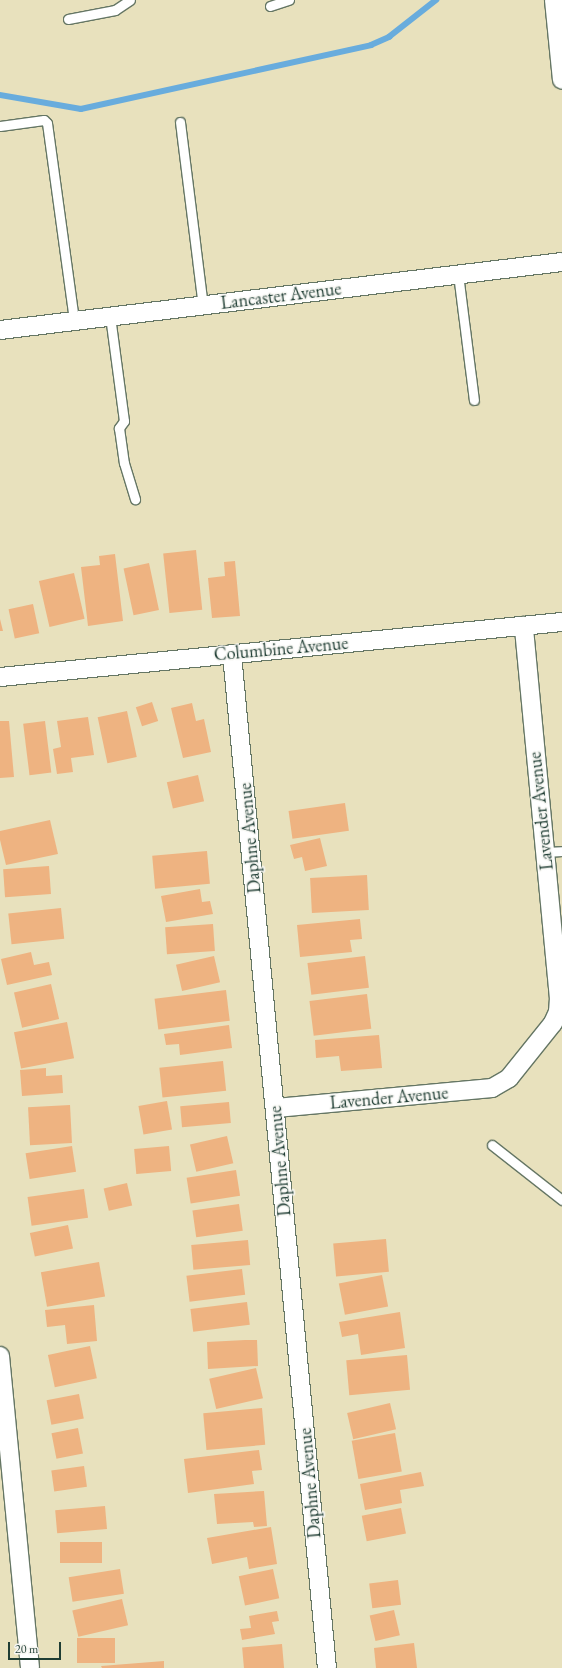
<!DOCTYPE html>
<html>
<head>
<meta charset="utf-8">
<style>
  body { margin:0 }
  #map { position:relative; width:562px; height:1668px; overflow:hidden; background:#e8e1bd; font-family:"EB Garamond",serif }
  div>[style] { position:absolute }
  .stream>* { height:5.5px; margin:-2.75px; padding:0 2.75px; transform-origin:2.75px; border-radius:2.75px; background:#68acdd }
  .building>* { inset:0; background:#eeb381; transform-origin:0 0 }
  .roads { filter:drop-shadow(1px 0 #657664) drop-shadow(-1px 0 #657664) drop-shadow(0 1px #657664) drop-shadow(0 -1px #657664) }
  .service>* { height:9px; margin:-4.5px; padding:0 4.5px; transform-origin:4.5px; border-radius:4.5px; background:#fff }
  .minor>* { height:18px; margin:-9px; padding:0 9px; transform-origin:9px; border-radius:9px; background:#fff }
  span { translate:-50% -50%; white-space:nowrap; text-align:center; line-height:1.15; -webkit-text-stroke:3px #f6f6f2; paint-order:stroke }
  .street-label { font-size:18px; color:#1f3d34 }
  .scale { position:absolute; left:8px; top:1642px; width:53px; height:18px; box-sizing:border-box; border:2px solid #1f3d34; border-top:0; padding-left:5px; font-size:12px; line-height:14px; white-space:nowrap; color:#1f3d34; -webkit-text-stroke:3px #f6f6f2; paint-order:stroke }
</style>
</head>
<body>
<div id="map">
  <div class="stream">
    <i style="left:0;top:95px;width:82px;rotate:9.8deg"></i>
    <i style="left:81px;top:109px;width:297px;rotate:-12.4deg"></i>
    <i style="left:371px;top:45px;width:20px;rotate:-24deg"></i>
    <i style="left:389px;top:37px;width:60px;rotate:-38.2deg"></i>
  </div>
  <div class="building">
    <i style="left:196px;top:550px;width:60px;height:33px;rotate:84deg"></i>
    <i style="clip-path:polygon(115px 554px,123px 621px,88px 626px,81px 567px,100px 565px,99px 556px)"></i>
    <i style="clip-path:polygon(235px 561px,240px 616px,212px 618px,208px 578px,225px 576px,224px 562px)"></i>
    <i style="left:149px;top:563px;width:48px;height:26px;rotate:78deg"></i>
    <i style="left:74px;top:573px;width:47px;height:36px;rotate:77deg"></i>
    <i style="left:33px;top:604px;width:30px;height:25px;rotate:78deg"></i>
    <i style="clip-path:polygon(0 619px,3px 631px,0 631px)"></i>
    <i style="left:152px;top:702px;width:20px;height:17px;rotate:72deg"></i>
    <i style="clip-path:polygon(192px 703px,196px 721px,204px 719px,211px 752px,183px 758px,171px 708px)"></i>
    <i style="left:127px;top:711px;width:47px;height:30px;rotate:78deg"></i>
    <i style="clip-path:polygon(88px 717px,94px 755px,71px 758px,73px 772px,57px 774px,53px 749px,61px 747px,57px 721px)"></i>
    <i style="clip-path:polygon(0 721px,9px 721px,14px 777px,0 778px)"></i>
    <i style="left:45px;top:721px;width:52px;height:22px;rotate:83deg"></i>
    <i style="left:198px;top:775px;width:27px;height:32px;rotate:77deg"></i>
    <i style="left:345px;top:803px;width:28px;height:57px;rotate:82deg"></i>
    <i style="clip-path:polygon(50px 820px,58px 854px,6px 865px,0 840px,0 831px)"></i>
    <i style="clip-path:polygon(320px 838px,327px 866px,305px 871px,302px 857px,294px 859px,290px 845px)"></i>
    <i style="left:207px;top:851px;width:33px;height:55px;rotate:85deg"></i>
    <i style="left:49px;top:866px;width:28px;height:46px;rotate:86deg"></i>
    <i style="left:367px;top:875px;width:35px;height:57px;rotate:87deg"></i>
    <i style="clip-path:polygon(200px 889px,202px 902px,210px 901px,213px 914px,166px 922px,161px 896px)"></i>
    <i style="left:61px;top:908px;width:31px;height:53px;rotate:84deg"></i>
    <i style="clip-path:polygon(360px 919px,362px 939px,350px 940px,352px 952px,300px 957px,297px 925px)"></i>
    <i style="left:213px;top:924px;width:27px;height:48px;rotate:86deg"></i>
    <i style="clip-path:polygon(31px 952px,34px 965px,49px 962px,52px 975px,7px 985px,1px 959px)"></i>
    <i style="left:214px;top:956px;width:27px;height:39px;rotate:77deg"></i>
    <i style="left:365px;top:956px;width:32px;height:58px;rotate:83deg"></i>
    <i style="left:51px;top:984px;width:36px;height:38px;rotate:77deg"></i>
    <i style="left:226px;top:990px;width:31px;height:72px;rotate:83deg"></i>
    <i style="left:367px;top:994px;width:35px;height:58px;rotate:83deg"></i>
    <i style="left:67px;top:1022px;width:37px;height:54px;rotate:79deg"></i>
    <i style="clip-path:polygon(229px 1025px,232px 1048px,180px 1055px,179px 1044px,166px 1045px,164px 1034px)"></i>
    <i style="clip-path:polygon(379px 1035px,382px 1068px,341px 1071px,339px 1056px,316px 1058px,315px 1040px)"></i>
    <i style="left:223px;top:1061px;width:30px;height:64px;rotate:84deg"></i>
    <i style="clip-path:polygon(46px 1068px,46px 1076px,62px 1075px,63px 1093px,22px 1096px,20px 1070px)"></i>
    <i style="left:167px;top:1101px;width:29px;height:29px;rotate:80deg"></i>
    <i style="left:229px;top:1102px;width:21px;height:49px;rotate:85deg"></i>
    <i style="left:70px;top:1105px;width:38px;height:42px;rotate:87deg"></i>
    <i style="left:227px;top:1136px;width:28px;height:38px;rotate:77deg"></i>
    <i style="left:72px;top:1146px;width:26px;height:47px;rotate:81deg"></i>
    <i style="left:169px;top:1146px;width:25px;height:35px;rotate:85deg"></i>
    <i style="left:236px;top:1170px;width:26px;height:50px;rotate:81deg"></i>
    <i style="left:127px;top:1183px;width:23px;height:24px;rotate:77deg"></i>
    <i style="left:84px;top:1189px;width:29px;height:57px;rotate:82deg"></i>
    <i style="left:239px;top:1204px;width:27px;height:47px;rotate:82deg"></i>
    <i style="left:68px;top:1225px;width:24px;height:39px;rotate:78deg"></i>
    <i style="left:386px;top:1239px;width:33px;height:53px;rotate:85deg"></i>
    <i style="left:248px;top:1240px;width:25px;height:57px;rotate:85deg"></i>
    <i style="left:99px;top:1262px;width:35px;height:59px;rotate:80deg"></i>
    <i style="left:242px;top:1269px;width:26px;height:56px;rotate:83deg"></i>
    <i style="left:382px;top:1275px;width:32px;height:44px;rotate:79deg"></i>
    <i style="left:247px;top:1302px;width:23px;height:57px;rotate:83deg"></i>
    <i style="clip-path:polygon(94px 1305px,97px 1341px,67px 1344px,65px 1325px,47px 1327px,45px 1310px)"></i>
    <i style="clip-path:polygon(400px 1312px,405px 1348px,361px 1355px,358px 1334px,342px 1337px,339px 1322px)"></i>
    <i style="clip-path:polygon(245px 1340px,257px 1340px,258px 1366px,208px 1369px,207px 1342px)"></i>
    <i style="left:90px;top:1346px;width:33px;height:43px;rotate:78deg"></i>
    <i style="left:407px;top:1355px;width:35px;height:61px;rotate:85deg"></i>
    <i style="left:256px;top:1368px;width:31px;height:48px;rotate:77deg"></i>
    <i style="left:79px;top:1394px;width:25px;height:33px;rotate:79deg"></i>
    <i style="left:390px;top:1403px;width:27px;height:44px;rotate:77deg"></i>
    <i style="left:262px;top:1408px;width:37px;height:59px;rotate:85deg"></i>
    <i style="left:78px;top:1428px;width:26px;height:27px;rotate:79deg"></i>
    <i style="left:395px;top:1433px;width:39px;height:44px;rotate:80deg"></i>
    <i style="clip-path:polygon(259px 1450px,262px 1470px,252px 1471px,254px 1484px,188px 1493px,184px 1459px)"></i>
    <i style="left:84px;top:1466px;width:21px;height:33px;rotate:82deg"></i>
    <i style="clip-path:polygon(421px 1472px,424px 1486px,400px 1490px,402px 1503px,365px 1510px,360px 1484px)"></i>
    <i style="clip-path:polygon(264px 1491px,267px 1526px,254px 1527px,253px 1522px,217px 1524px,214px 1494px)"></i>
    <i style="left:105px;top:1506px;width:23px;height:50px;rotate:85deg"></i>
    <i style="left:401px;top:1508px;width:26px;height:40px;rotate:79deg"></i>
    <i style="clip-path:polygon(271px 1527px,277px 1564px,249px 1569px,247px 1557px,212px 1564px,207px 1538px)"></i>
    <i style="left:102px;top:1542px;width:21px;height:42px;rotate:90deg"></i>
    <i style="left:120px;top:1569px;width:25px;height:52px;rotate:81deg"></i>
    <i style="left:273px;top:1569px;width:30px;height:35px;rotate:78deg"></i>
    <i style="left:398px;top:1580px;width:25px;height:29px;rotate:83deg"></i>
    <i style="left:122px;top:1599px;width:27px;height:51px;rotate:77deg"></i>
    <i style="left:394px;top:1610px;width:26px;height:25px;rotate:77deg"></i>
    <i style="clip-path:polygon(277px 1611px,279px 1621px,272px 1622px,275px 1634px,242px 1640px,240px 1629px,251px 1628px,249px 1616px)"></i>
    <i style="left:77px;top:1638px;width:38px;height:25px"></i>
    <i style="clip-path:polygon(414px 1643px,417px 1668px,376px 1668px,374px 1648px)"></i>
    <i style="left:282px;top:1644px;width:24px;height:40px;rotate:85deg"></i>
    <i style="clip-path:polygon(164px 1661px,164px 1668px,102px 1668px,101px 1666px)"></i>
  </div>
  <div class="roads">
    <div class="service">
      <i style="left:270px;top:6px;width:20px;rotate:-18deg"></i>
      <i style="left:68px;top:19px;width:48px;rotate:-10.8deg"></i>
      <i style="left:115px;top:10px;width:18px;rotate:-34deg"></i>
      <i style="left:180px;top:122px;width:185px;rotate:82.9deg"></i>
      <i style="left:0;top:126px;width:44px;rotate:-7.8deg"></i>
      <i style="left:44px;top:120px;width:4px;rotate:45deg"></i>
      <i style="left:47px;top:123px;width:200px;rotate:82.2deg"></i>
      <i style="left:458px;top:274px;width:127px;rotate:82.8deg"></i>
      <i style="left:110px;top:316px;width:106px;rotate:82.4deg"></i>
      <i style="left:124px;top:421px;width:9px;rotate:126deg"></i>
      <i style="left:119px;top:428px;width:35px;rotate:82deg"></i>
      <i style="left:124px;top:463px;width:38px;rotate:73deg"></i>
      <i style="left:545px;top:852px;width:17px;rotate:-3deg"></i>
      <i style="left:492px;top:1145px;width:89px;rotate:38.2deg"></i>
    </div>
    <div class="minor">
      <i style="left:554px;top:0;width:80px;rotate:84.3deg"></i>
      <i style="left:0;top:330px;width:566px;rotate:-6.9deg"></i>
      <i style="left:232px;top:654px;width:1018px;rotate:84.65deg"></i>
      <i style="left:0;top:677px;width:565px;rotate:-5.59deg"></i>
      <i style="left:276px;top:1108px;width:217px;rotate:-5.3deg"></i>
      <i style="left:492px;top:1088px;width:20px;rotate:-30deg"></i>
      <i style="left:509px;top:1078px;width:70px;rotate:-51.3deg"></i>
      <i style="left:553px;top:1023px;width:12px;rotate:-66deg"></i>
      <i style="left:558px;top:1012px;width:13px;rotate:-86deg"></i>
      <i style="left:559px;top:999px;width:375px;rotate:-95.4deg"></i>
      <i style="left:0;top:1356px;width:313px;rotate:84.5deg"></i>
    </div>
  </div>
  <div class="street-label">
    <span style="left:281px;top:296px;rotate:-7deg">Lancaster Avenue</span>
    <span style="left:281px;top:649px;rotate:-5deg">Columbine Avenue</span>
    <span style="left:541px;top:811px;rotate:-96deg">Lavender Avenue</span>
    <span style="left:250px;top:838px;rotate:-95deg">Daphne Avenue</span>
    <span style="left:389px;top:1098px;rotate:-5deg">Lavender Avenue</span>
    <span style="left:280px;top:1161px;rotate:-95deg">Daphne Avenue</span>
    <span style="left:310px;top:1483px;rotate:-95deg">Daphne Avenue</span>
  </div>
  <div class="scale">20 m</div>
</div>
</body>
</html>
